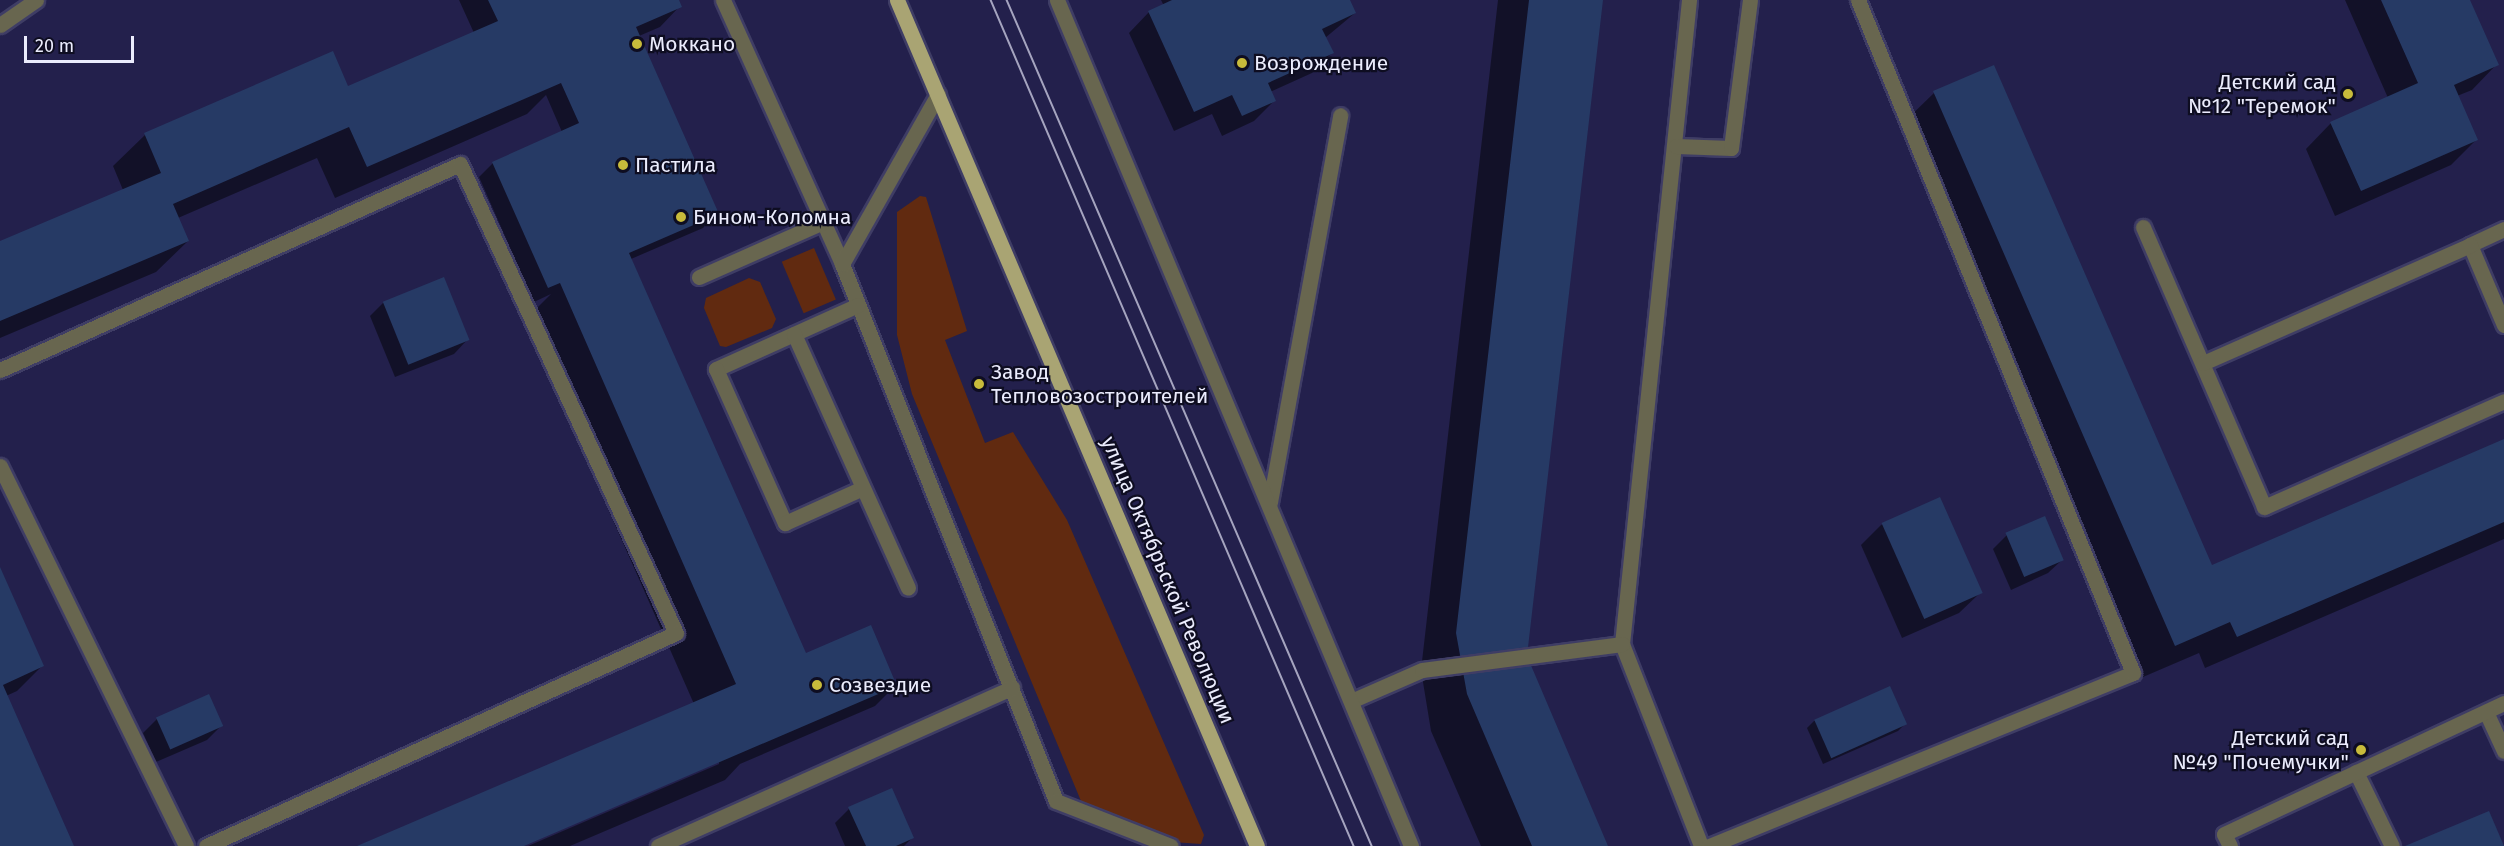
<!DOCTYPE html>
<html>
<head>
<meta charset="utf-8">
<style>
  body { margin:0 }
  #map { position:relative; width:2504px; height:846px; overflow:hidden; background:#23204c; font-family:"Fira Sans",sans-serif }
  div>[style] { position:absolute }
  .green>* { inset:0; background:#612a10; transform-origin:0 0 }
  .shadow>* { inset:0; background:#0007 }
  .building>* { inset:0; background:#263a65; transform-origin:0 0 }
  .roads { filter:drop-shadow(2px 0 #3f3d65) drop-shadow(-2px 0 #3f3d65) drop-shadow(0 2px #3f3d65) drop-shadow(0 -2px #3f3d65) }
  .service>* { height:15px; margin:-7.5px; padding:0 7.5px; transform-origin:7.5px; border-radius:7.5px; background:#68664f }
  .minor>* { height:15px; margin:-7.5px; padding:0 7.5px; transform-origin:7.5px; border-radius:7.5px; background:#68664f }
  .primary>* { height:15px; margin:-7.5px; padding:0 7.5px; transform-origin:7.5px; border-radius:7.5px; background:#a9a473 }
  .tram>* { height:1.5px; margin:-0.75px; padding:0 0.75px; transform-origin:0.75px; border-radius:0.75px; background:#a5a4bf }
  .dots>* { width:16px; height:16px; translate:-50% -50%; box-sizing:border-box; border:3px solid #0e0d21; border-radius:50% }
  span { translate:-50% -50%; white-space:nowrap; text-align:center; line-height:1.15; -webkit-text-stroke:4.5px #0e0d21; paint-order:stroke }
  .poi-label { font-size:21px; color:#ebecfd }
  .left { translate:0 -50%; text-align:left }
  .right { translate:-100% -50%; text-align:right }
  .street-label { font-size:21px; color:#ebecfd }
  .scale { position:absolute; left:24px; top:36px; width:110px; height:27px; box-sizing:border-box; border:3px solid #ebecfd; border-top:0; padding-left:8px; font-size:18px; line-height:21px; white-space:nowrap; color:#ebecfd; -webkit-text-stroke:4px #0e0d21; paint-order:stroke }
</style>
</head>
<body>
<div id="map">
  <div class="green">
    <i style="clip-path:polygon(920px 196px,926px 197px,967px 331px,945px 340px,985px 443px,1013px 432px,1067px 520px,1204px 835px,1201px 844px,1158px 841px,1081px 801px,912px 394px,897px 335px,897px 212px)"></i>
    <i style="left:814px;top:248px;width:56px;height:35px;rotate:67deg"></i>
    <i style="clip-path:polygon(749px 278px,760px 282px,776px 319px,772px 328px,726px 347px,720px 346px,704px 308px,706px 298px)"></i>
  </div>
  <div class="shadow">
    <i style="clip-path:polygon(459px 0,677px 0,680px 6px,660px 27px,639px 36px,717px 213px,703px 228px,631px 259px,804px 653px,895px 686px,875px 706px,740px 764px,725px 780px,570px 846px,528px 846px,719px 764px,719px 761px,521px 846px,361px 846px,694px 704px,525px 320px,551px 294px,534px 302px,479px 177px,493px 163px,562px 132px,546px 95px,527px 114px,335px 198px,317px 158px,178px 218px,188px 241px,156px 272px,0 338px,0 242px,123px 190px,113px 166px,145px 135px,332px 53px,347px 88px,474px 33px)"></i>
    <i style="clip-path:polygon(1161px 0,1349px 0,1355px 13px,1325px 38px,1332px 53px,1312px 73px,1270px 92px,1274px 101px,1254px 121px,1222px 136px,1212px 114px,1174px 131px,1129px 33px,1149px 12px,1164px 6px)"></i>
    <i style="clip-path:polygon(1498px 0,1601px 0,1525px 657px,1607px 846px,1481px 846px,1431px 731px,1421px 670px)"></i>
    <i style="clip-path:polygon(2345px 0,2469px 0,2497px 64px,2472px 90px,2457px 96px,2476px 140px,2451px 165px,2335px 216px,2306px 149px,2331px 123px,2388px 98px)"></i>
    <i style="clip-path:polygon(1934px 93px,2211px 567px,2504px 440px,2504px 539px,2205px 668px,2199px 653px,2143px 677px,1902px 124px)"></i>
    <i style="clip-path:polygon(384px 302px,468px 339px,454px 354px,395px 377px,370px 316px)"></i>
    <i style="clip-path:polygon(1939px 499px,1980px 593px,1959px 613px,1902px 638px,1861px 545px,1881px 525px)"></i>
    <i style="clip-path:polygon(2007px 535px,2063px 559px,2048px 573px,2011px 590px,1993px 549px)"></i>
    <i style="clip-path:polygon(0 571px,42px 666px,17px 691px,6px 696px,73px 846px,0 846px)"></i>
    <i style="clip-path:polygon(1890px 688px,1905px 724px,1898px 731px,1823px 764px,1807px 728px,1814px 721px)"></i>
    <i style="clip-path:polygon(157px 719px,221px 726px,207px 740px,156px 762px,143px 733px)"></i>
    <i style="clip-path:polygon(849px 809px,912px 838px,904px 846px,845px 846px,835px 823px)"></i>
  </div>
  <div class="building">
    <i style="clip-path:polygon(488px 0,679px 0,682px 7px,636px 27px,719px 214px,629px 253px,806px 653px,871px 625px,897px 686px,524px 846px,357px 846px,736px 684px,560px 283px,548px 288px,492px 162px,579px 123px,561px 83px,367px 167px,349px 127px,173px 204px,189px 241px,0 321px,0 241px,161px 173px,144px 133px,333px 51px,348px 86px,498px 21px)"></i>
    <i style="clip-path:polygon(1172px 0,1350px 0,1356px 13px,1322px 29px,1334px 53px,1268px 83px,1276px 101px,1242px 116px,1232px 95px,1194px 112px,1148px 11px)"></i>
    <i style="clip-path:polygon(1529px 0,1603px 0,1527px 656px,1608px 846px,1532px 846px,1467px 694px,1456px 633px)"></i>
    <i style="clip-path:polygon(2381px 0,2470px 0,2499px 65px,2454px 85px,2478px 140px,2361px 191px,2330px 122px,2418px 83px)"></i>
    <i style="clip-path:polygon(1994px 65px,2212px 565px,2504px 439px,2504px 522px,2237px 637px,2230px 622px,2175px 646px,1933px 91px)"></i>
    <i style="left:444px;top:277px;width:68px;height:66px;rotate:68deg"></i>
    <i style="left:1940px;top:497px;width:105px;height:64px;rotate:66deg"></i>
    <i style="left:2045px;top:516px;width:48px;height:43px;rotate:67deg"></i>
    <i style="clip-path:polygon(0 567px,44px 666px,3px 685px,74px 846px,0 846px)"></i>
    <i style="left:1890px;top:686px;width:42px;height:83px;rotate:66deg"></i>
    <i style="left:209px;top:694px;width:35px;height:58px;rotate:66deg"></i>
    <i style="clip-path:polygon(892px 788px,914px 838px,896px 846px,866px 846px,848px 807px)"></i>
    <i style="clip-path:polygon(2489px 811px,2504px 846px,2405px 846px)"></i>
  </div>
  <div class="roads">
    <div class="service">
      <i style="left:723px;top:0;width:290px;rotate:65.7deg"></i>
      <i style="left:842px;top:264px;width:578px;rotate:68.27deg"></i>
      <i style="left:1056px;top:801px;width:123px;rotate:21.4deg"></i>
      <i style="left:1689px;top:0;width:647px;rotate:95.94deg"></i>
      <i style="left:1622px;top:644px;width:217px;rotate:68.6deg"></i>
      <i style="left:1676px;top:146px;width:55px;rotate:2.1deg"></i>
      <i style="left:1731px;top:148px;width:149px;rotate:-82.7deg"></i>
      <i style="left:2143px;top:227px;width:305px;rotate:66.6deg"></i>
      <i style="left:2264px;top:507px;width:262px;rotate:-23.8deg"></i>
      <i style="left:2504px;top:229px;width:38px;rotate:155deg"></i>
      <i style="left:2470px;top:245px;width:87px;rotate:67deg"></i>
      <i style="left:842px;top:264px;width:195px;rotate:-60.5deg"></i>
      <i style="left:699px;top:277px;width:136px;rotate:-23.9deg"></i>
      <i style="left:858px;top:305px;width:156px;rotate:155.7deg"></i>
      <i style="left:716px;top:369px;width:169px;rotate:65.9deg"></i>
      <i style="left:785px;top:523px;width:85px;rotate:-24.2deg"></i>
      <i style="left:794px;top:334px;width:278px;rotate:65.8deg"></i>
      <i style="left:2203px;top:363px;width:292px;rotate:-23.8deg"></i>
      <i style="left:0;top:370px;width:504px;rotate:-24.12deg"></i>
      <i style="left:460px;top:164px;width:516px;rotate:65.27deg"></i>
      <i style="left:676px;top:633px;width:516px;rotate:155.62deg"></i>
      <i style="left:0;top:466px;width:423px;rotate:63.9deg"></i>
      <i style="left:1270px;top:502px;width:393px;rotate:-79.7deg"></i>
      <i style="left:1351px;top:701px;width:77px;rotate:-23.6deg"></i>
      <i style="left:1422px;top:670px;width:202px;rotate:-7.4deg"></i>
      <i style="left:2486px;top:712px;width:43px;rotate:65.2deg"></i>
      <i style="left:2356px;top:772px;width:82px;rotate:64.1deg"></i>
      <i style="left:658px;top:846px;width:388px;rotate:-24.1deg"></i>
      <i style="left:1709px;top:846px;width:458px;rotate:-22.2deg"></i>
      <i style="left:2133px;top:673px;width:727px;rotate:-112.23deg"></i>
      <i style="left:2230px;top:846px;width:13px;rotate:-117deg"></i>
      <i style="left:2224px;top:834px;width:309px;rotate:-25.1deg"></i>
    </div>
    <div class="minor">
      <i style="left:1057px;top:0;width:917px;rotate:67.29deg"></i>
      <i style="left:0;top:25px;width:44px;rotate:-34.8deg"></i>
    </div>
    <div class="primary">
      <i style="left:897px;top:0;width:919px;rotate:66.95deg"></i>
    </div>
  </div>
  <div class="tram">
    <i style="left:991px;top:0;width:921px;rotate:66.78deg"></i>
    <i style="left:1007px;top:0;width:921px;rotate:66.66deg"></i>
  </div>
  <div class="dots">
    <i style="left:637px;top:44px;background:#c8bb3b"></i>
    <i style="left:1242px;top:63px;background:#c8bb3b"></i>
    <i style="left:2348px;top:94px;background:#c8bb3b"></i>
    <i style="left:623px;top:165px;background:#c8bb3b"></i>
    <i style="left:681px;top:217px;background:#c8bb3b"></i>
    <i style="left:979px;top:384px;background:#c8bb3b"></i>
    <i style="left:817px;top:685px;background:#c8bb3b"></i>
    <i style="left:2361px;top:750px;background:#c8bb3b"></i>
  </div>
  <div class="poi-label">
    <span class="left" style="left:649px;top:44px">Моккано</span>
    <span class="left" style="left:1254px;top:63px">Возрождение</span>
    <span class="right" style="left:2336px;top:94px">Детский сад<br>№12 "Теремок"</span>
    <span class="left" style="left:635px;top:165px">Пастила</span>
    <span class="left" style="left:693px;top:217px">Бином-Коломна</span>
    <span class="left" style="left:991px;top:384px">Завод<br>Тепловозостроителей</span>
    <span class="left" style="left:829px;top:685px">Созвездие</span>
    <span class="right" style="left:2349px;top:750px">Детский сад<br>№49 "Почемучки"</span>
  </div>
  <div class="street-label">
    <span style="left:1168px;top:580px;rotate:67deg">улица Октябрьской Революции</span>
  </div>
  <div class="scale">20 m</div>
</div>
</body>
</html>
